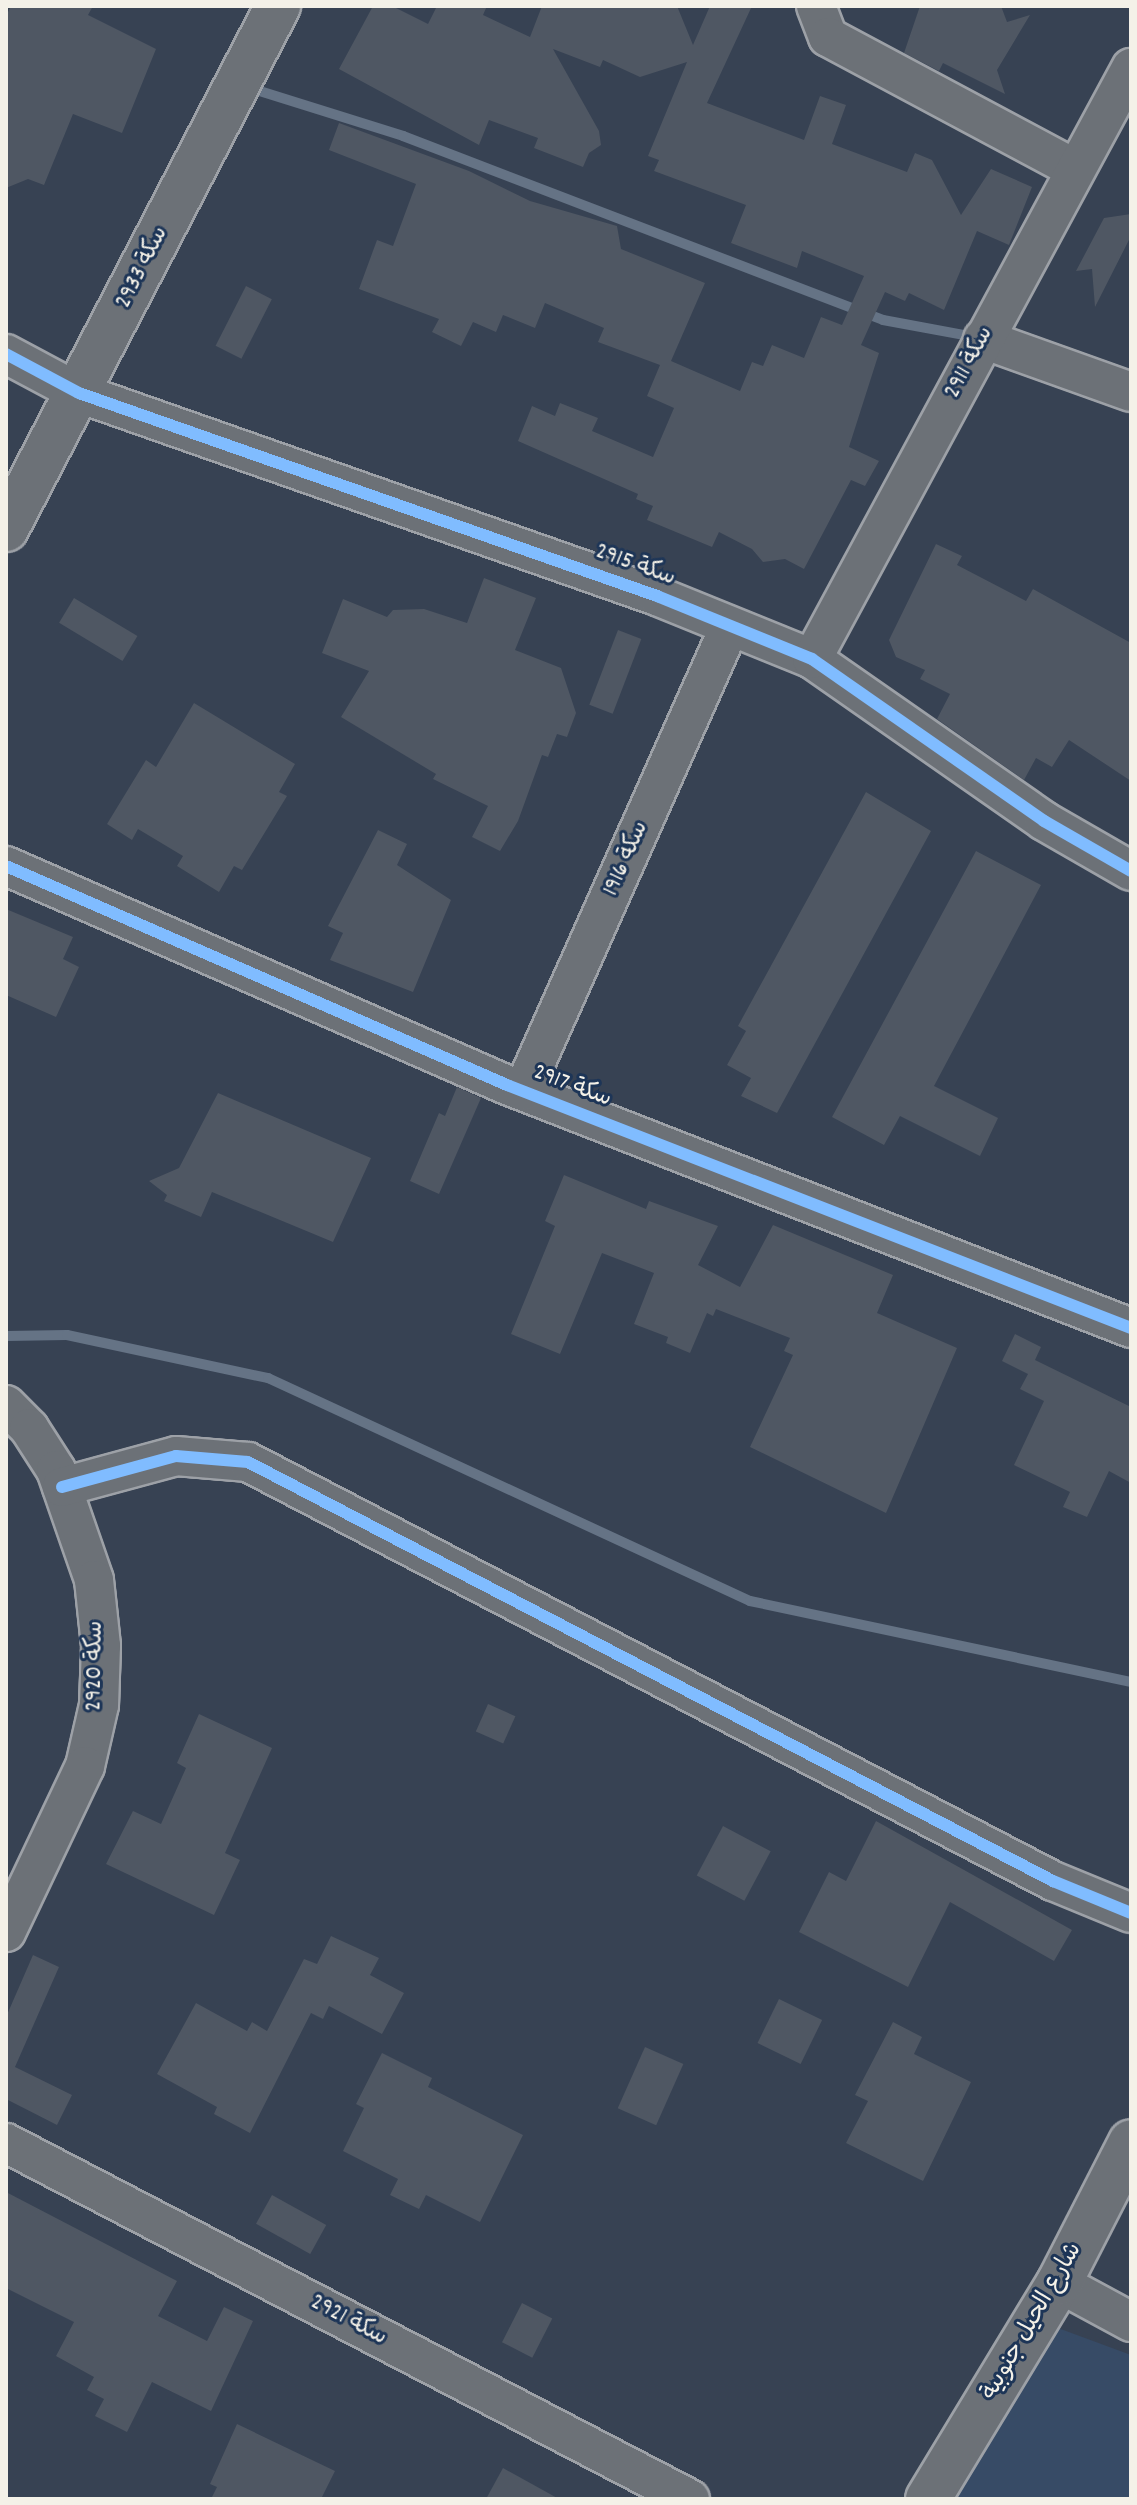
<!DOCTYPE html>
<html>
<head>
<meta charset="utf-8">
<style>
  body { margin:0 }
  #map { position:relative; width:1137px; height:2505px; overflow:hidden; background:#374253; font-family:Dekko,"Playpen Sans Arabic",sans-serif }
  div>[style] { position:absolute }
  .built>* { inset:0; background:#374b66 }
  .stream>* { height:10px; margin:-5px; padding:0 5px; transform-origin:5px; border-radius:5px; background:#657385 }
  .building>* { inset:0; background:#4f5763; transform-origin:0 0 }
  .roads { filter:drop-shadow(2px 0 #9da1a7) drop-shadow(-2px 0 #9da1a7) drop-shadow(0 2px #9da1a7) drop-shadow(0 -2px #9da1a7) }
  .minor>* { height:38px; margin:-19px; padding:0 19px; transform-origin:19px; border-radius:19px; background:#6c7177 }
  .tertiary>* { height:44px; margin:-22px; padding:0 22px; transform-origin:22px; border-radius:22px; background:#6c7177 }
  .cycleway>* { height:12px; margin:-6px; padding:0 6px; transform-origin:6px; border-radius:6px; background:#80bcff }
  span { translate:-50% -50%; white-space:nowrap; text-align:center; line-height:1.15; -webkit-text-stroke:6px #1d3557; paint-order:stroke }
  .street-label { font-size:24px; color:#f4f1e8 }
  .frame { position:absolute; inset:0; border:8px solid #f4f1e8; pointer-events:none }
</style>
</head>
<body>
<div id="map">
  <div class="built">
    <i style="clip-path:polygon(1058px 2328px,1131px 2355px,1131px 2499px,956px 2499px)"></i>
  </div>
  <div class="stream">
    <i style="left:247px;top:87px;width:164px;rotate:17.4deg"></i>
    <i style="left:403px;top:136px;width:514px;rotate:20.97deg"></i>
    <i style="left:883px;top:320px;width:94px;rotate:10.5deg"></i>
    <i style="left:6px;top:1336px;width:61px;rotate:-0.9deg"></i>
    <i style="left:67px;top:1335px;width:206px;rotate:12.1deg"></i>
    <i style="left:268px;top:1378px;width:531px;rotate:24.83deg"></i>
    <i style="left:750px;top:1601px;width:390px;rotate:12deg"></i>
  </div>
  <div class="building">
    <i style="clip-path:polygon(11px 6px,93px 6px,88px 15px,156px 49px,122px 133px,73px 114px,44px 185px,28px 179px,6px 188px,6px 16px)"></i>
    <i style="clip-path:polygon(373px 6px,392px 6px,428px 24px,437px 6px,487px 6px,483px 15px,530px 37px,542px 6px,677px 6px,693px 45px,710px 6px,752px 6px,707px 103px,804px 140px,820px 96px,846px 105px,832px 144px,907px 172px,915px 153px,932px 160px,961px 215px,991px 169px,1032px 187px,1009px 245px,977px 231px,944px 310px,909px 293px,905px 301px,885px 292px,861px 345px,879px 353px,849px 447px,879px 461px,865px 486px,851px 480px,804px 569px,785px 559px,763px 562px,752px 549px,719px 532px,712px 547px,647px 520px,653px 506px,636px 499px,638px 494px,518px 441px,532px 406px,555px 416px,560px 403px,598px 418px,592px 431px,653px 457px,674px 408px,647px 396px,660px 365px,598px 342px,604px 328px,545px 303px,535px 328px,503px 315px,496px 332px,473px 322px,461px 346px,432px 332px,439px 319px,359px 289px,377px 240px,393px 246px,416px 184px,329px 150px,339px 123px,469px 171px,530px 201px,617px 226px,621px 249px,705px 283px,671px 361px,740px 391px,752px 362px,763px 366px,772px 345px,804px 358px,821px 317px,842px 325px,864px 276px,802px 251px,797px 268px,731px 243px,746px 205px,654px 171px,659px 160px,648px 156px,687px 62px,640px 77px,603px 60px,600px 67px,553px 49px,599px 131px,601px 145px,589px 153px,583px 167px,534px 148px,538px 138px,489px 120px,479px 145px,339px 69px)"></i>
    <i style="clip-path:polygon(920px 6px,1001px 6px,1007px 22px,1030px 15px,997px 70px,1005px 94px,943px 63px,939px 71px,904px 53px)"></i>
    <i style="clip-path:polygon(1131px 214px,1131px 236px,1095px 307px,1092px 269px,1076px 271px,1104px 218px)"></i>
    <i style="left:246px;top:286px;width:29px;height:67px;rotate:27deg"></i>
    <i style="clip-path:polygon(936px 544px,962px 556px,957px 565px,1026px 601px,1033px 589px,1131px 643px,1131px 781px,1069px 740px,1052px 767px,1036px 758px,1024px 780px,937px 719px,950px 694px,920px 679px,925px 670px,896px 657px,889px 640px)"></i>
    <i style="clip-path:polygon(484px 578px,536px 598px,515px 650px,561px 668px,576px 713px,567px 737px,557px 734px,548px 757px,542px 755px,518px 821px,500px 851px,472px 837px,488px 806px,433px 779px,436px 774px,341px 717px,369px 671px,322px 653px,343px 599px,387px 617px,393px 610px,424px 609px,467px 623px)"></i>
    <i style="left:74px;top:598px;width:74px;height:29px;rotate:31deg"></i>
    <i style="left:618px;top:630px;width:25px;height:80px;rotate:21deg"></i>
    <i style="clip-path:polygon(194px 703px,295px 764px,279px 792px,287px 796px,242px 870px,234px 866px,219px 892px,177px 866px,183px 856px,138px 829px,132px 840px,107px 824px,146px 760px,156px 767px)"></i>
    <i style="clip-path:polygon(866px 792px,931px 831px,777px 1113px,741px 1096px,751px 1078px,727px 1065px,746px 1031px,738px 1026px)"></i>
    <i style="clip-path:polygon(378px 830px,407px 844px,397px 865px,451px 900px,413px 992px,330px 960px,343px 933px,328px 926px)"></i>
    <i style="clip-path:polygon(976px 851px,1041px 885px,934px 1086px,998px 1118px,980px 1156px,900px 1116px,884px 1145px,832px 1117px)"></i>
    <i style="clip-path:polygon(6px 909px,73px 937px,63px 959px,79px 967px,56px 1017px,6px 995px)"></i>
    <i style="clip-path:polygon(457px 1087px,481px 1098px,439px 1194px,410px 1181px,439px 1113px,445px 1116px)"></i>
    <i style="clip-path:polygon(218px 1093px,371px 1158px,333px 1242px,212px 1192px,201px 1217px,164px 1201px,167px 1195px,149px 1181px,179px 1168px)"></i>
    <i style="clip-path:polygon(564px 1175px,646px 1209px,649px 1201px,718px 1226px,698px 1265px,740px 1287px,773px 1225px,893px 1275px,877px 1313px,957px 1348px,886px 1513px,750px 1447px,793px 1355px,784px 1351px,790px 1338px,716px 1309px,713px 1316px,707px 1313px,690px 1353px,666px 1343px,668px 1337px,634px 1324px,654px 1273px,602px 1253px,560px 1354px,511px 1334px,555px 1226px,545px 1221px)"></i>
    <i style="clip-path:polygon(1015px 1334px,1041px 1347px,1035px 1360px,1131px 1407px,1131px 1483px,1109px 1471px,1087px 1517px,1063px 1507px,1070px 1492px,1014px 1465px,1044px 1401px,1020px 1389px,1028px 1374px,1002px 1361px)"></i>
    <i style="left:488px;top:1704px;width:30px;height:30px;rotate:24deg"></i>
    <i style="clip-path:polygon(199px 1714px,272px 1748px,225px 1853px,240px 1860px,214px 1915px,106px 1864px,133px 1811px,161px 1824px,186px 1768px,177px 1763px)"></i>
    <i style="clip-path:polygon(876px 1821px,1072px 1930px,1054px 1961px,950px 1902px,908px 1987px,799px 1932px,829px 1872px,846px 1881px)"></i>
    <i style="left:723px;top:1826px;width:54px;height:56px;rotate:28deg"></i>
    <i style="clip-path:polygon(331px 1936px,379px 1958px,370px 1975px,404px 1993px,382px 2034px,329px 2006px,323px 2019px,311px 2013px,250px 2133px,214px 2114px,217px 2107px,157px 2074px,196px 2003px,247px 2031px,252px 2022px,267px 2031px,304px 1959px,317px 1964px)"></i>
    <i style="clip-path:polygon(33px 1955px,59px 1967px,15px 2067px,72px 2095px,57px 2125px,6px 2099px,6px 2017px)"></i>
    <i style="left:779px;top:1999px;width:48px;height:49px;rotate:26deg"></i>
    <i style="clip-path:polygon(893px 2022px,922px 2037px,914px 2054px,971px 2082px,923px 2181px,846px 2143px,868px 2101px,855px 2095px)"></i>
    <i style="left:645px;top:2047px;width:42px;height:67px;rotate:24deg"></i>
    <i style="clip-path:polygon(382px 2053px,432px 2078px,428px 2087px,523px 2135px,480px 2222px,426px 2195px,419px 2209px,390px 2195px,398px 2179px,343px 2151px,364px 2108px,356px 2104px)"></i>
    <i style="clip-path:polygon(6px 2192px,177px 2281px,158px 2316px,207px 2341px,224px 2307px,253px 2321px,211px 2411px,152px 2382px,127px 2432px,95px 2416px,104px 2399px,87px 2390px,94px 2377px,56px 2356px,74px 2322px,6px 2288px)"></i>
    <i style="left:272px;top:2195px;width:62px;height:33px;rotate:29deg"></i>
    <i style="left:522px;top:2303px;width:34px;height:44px;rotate:27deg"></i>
    <i style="clip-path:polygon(237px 2424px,335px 2471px,321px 2499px,211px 2499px,217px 2487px,210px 2484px)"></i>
    <i style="clip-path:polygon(503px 2468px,559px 2499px,486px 2499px)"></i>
  </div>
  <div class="roads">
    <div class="minor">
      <i style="left:816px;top:6px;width:33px;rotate:69deg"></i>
      <i style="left:828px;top:37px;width:278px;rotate:28.1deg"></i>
      <i style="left:983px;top:339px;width:157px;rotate:19.7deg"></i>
      <i style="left:6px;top:354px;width:83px;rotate:28.1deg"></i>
      <i style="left:79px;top:393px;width:613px;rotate:19.35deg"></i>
      <i style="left:657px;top:596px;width:167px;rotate:22.1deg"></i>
      <i style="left:812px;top:659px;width:283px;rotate:34.9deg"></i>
      <i style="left:1044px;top:821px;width:100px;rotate:29.9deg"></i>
      <i style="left:812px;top:659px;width:672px;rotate:-61.64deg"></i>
      <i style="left:6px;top:866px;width:547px;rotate:23.61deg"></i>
      <i style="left:507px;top:1085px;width:670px;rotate:21.28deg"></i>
      <i style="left:523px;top:1091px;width:509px;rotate:-66deg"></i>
      <i style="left:6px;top:1405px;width:33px;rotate:45deg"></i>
      <i style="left:29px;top:1428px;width:50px;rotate:57.3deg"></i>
      <i style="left:56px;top:1470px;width:116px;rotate:70.9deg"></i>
      <i style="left:94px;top:1580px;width:66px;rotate:83.9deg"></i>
      <i style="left:101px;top:1646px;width:59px;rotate:91.9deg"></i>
      <i style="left:99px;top:1705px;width:63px;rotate:102.9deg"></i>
      <i style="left:85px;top:1766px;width:184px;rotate:115.4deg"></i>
      <i style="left:62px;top:1487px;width:118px;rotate:-15.2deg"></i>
      <i style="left:176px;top:1456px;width:72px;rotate:4.8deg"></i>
      <i style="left:248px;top:1462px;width:908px;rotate:27.5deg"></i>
      <i style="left:1053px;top:1881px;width:84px;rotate:22.3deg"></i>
      <i style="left:6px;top:2143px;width:771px;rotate:27.5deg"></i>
      <i style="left:1059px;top:2283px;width:82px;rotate:28.4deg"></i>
    </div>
    <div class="tertiary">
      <i style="left:6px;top:529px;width:590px;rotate:-62.52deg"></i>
      <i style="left:928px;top:2499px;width:253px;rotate:-58.8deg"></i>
      <i style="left:1059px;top:2283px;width:158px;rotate:-62.9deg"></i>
    </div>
  </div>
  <div class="cycleway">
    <i style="left:6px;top:354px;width:83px;rotate:28.1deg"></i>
    <i style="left:79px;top:393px;width:613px;rotate:19.35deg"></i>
    <i style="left:657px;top:596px;width:167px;rotate:22.1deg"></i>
    <i style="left:812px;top:659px;width:283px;rotate:34.9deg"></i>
    <i style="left:1044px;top:821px;width:100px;rotate:29.9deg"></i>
    <i style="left:6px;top:866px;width:547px;rotate:23.61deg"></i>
    <i style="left:507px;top:1085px;width:670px;rotate:21.28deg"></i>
    <i style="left:62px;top:1487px;width:118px;rotate:-15.2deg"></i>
    <i style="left:176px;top:1456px;width:72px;rotate:4.8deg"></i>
    <i style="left:248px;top:1462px;width:908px;rotate:27.5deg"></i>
    <i style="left:1053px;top:1881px;width:84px;rotate:22.3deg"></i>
  </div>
  <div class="street-label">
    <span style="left:143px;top:268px;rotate:-63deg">سكة 2933</span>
    <span style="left:970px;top:363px;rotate:-62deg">سكة 2911</span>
    <span style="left:635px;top:566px;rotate:20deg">سكة 2915</span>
    <span style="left:627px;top:859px;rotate:-66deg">سكة 1916</span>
    <span style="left:572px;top:1087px;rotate:21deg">سكة 2917</span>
    <span style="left:96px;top:1666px;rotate:-89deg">سكة 2920</span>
    <span style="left:348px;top:2321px;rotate:28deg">سكة 2921</span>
    <span style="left:1033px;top:2322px;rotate:-60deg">شارع الحيل جنوبية</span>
  </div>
  <div class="frame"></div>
</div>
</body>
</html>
